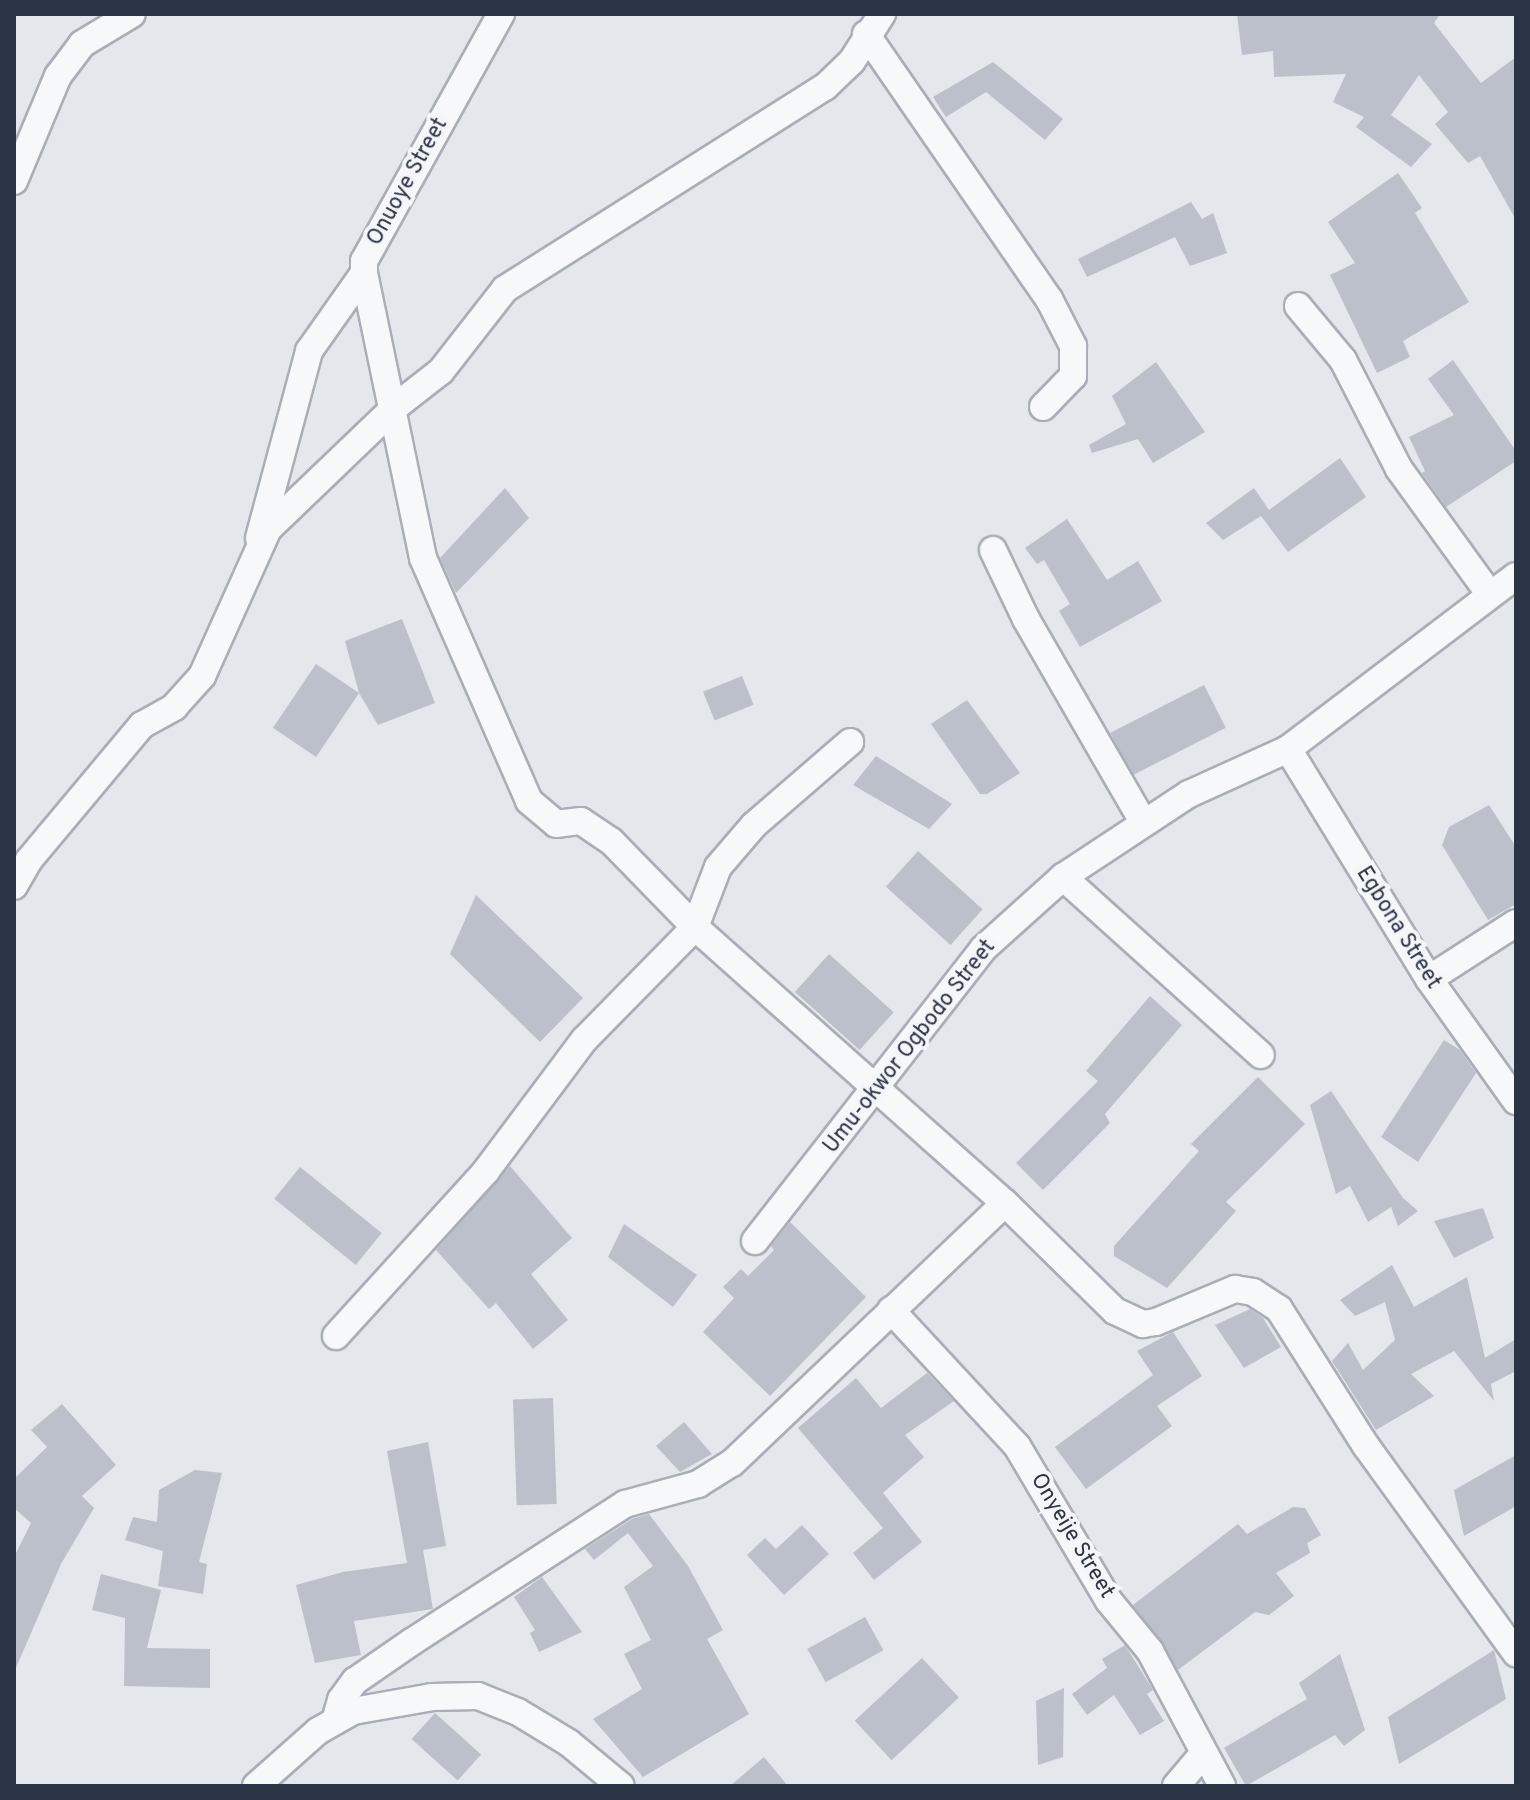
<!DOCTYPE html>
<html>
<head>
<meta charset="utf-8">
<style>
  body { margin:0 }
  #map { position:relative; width:1530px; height:1800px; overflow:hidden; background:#e4e7ec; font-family:Overpass,sans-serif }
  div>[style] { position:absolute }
  .building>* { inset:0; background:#bbc0ca; transform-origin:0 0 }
  .roads { filter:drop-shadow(2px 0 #a9aeb7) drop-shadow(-2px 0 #a9aeb7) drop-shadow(0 2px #a9aeb7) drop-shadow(0 -2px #a9aeb7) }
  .minor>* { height:26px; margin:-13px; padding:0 13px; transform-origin:13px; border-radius:13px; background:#f7f8fa }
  span { translate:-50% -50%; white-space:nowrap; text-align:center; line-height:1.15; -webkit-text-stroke:8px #f4f6f9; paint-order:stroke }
  .street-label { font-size:22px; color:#2b3445 }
  .frame { position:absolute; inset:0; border:16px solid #2b3445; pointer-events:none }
</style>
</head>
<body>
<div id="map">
  <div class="building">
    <i style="clip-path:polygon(1237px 14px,1440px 14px,1434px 23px,1481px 83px,1516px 57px,1516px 220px,1480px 156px,1468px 163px,1435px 124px,1448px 112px,1419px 75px,1391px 115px,1432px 144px,1411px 167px,1356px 127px,1364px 117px,1333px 102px,1346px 74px,1274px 77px,1273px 51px,1242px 55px)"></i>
    <i style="clip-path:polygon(993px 62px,1063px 119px,1045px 140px,986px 92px,946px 117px,933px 97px)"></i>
    <i style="clip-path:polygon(1398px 173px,1422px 208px,1415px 213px,1469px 302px,1403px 341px,1410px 357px,1377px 373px,1330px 275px,1355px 263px,1328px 222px)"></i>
    <i style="clip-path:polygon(1191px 202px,1202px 219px,1213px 213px,1227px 253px,1190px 266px,1175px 237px,1087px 277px,1078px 259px)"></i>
    <i style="clip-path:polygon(1453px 360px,1516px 451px,1516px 461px,1446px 507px,1422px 473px,1425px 471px,1409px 437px,1454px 415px,1428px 379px)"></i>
    <i style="clip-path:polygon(1156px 362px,1205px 432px,1153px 463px,1138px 439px,1092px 453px,1089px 445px,1126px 424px,1112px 396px)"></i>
    <i style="clip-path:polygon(1340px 458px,1366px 497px,1288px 552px,1261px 516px,1223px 540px,1206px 523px,1254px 488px,1269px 510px)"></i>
    <i style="clip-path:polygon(505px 488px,529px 518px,456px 593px,440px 558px)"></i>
    <i style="clip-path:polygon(1067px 519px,1107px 580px,1138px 561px,1162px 601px,1080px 647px,1059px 611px,1070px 604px,1044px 560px,1037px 564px,1025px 548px)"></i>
    <i style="clip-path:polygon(402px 619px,435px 703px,378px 725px,359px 693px,345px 641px)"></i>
    <i style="left:316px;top:664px;width:52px;height:77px;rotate:34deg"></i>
    <i style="left:742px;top:676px;width:31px;height:42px;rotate:68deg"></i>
    <i style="left:1204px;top:685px;width:48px;height:105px;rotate:63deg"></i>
    <i style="clip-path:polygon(967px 700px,1020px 773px,987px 794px,980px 794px,931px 724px)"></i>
    <i style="clip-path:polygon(876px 756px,952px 804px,929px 829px,853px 785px)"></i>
    <i style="clip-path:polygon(1489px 805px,1516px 847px,1516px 904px,1488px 920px,1442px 845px,1449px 827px)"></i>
    <i style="left:918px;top:851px;width:87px;height:48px;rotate:42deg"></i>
    <i style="clip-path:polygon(476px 895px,583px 998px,540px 1042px,450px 954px)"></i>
    <i style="left:829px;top:954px;width:87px;height:51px;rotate:42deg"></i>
    <i style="clip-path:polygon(1150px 996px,1182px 1025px,1105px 1114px,1110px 1123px,1043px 1190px,1016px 1163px,1098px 1081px,1086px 1071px)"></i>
    <i style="clip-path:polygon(1444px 1040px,1460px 1050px,1476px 1073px,1418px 1162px,1381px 1137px)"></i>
    <i style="clip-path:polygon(1258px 1077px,1305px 1124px,1226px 1202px,1236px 1211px,1167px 1288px,1114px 1256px,1114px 1246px,1199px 1151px,1191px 1144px)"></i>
    <i style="clip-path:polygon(1331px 1091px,1403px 1198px,1418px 1211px,1398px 1226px,1391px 1207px,1368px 1222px,1350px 1186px,1336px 1194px,1310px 1105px)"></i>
    <i style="clip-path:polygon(510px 1166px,572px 1238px,531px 1274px,568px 1320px,533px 1349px,496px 1303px,489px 1309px,436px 1250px)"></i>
    <i style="left:300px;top:1167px;width:105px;height:41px;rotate:39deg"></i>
    <i style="clip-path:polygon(1483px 1208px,1494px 1238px,1454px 1258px,1434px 1221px)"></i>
    <i style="clip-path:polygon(790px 1222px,866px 1297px,770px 1396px,703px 1332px,734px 1298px,723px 1287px,741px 1269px,748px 1276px,774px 1250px,771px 1246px)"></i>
    <i style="clip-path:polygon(624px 1224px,697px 1275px,673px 1307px,608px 1257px)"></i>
    <i style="clip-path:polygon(1392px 1265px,1414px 1307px,1467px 1277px,1485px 1358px,1516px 1339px,1516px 1371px,1491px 1384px,1494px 1401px,1454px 1351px,1411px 1374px,1434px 1396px,1376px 1430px,1332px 1361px,1348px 1343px,1363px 1370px,1395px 1340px,1385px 1302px,1355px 1316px,1340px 1300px)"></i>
    <i style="clip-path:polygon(1250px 1309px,1263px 1318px,1281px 1347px,1244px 1368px,1215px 1325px)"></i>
    <i style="clip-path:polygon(1173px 1332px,1202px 1376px,1157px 1406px,1172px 1426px,1086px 1489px,1055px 1447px,1153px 1375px,1137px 1351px)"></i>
    <i style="clip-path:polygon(927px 1373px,954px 1401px,905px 1435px,924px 1457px,883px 1493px,922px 1542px,874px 1580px,853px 1553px,883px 1528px,798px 1428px,856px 1378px,881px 1408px)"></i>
    <i style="left:553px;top:1398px;width:106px;height:40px;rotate:88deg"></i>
    <i style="clip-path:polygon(62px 1404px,116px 1465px,82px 1496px,94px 1508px,61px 1564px,15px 1670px,14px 1557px,31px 1523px,14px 1508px,14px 1479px,47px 1447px,31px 1430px)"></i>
    <i style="clip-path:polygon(684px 1422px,712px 1454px,680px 1472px,656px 1446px)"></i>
    <i style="clip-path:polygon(428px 1442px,446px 1546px,423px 1550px,433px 1609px,354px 1621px,361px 1655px,315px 1663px,296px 1585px,343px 1572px,407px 1563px,387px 1451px)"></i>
    <i style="clip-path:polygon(1516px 1455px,1516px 1506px,1464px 1536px,1454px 1490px)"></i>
    <i style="clip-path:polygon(195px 1470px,222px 1473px,199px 1562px,207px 1564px,203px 1594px,158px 1586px,163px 1551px,125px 1540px,133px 1517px,157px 1522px,159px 1490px)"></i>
    <i style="clip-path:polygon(1293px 1507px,1305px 1508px,1321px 1535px,1307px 1543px,1310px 1553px,1276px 1573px,1294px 1596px,1269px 1615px,1255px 1612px,1178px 1670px,1133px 1605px,1238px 1524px,1247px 1534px)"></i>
    <i style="clip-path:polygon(649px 1514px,688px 1566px,723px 1630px,707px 1639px,749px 1714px,643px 1777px,593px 1719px,642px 1689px,624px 1654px,651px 1640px,624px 1587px,653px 1566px,628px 1533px,594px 1560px,585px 1549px,632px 1519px)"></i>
    <i style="clip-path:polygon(802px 1525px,829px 1554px,784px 1595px,747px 1555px,765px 1538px,776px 1549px)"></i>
    <i style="clip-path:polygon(101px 1574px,161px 1590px,147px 1648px,210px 1649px,210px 1688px,124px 1686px,125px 1618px,92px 1610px)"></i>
    <i style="clip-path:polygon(542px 1577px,582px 1632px,539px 1652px,530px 1633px,535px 1630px,514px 1597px)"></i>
    <i style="left:865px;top:1617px;width:38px;height:66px;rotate:61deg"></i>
    <i style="clip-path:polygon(1125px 1645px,1153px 1690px,1147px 1694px,1164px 1721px,1140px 1735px,1114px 1695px,1087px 1715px,1072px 1694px,1107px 1668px,1102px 1659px)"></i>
    <i style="clip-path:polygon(1494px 1650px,1506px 1699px,1399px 1764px,1388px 1717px)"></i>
    <i style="clip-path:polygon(1340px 1654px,1365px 1730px,1344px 1746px,1335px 1735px,1246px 1786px,1224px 1748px,1307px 1699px,1299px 1683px)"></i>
    <i style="left:922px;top:1658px;width:54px;height:92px;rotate:47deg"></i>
    <i style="clip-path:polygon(1064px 1688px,1063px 1757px,1038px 1765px,1036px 1701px)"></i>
    <i style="left:435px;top:1713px;width:62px;height:35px;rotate:42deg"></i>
    <i style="clip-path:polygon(764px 1757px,788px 1786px,730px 1786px)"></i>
  </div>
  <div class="roads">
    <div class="minor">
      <i style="left:501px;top:14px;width:282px;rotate:119deg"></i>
      <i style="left:364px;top:261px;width:12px;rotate:90deg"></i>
      <i style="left:364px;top:273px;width:291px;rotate:78.3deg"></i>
      <i style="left:423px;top:558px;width:265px;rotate:66.4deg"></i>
      <i style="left:529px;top:801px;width:35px;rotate:40deg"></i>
      <i style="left:556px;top:824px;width:25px;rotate:-7deg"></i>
      <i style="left:581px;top:821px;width:36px;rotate:34deg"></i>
      <i style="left:611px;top:841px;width:120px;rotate:45.7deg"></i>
      <i style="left:695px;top:927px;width:415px;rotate:41.7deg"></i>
      <i style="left:1005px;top:1203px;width:154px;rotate:44.5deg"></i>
      <i style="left:1115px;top:1311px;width:31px;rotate:25deg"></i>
      <i style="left:1143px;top:1324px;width:13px;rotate:-9deg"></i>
      <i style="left:1156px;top:1322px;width:86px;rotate:-22.7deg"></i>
      <i style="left:1235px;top:1289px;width:18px;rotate:9deg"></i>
      <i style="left:1253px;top:1292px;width:31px;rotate:33deg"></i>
      <i style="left:1279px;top:1309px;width:162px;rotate:57.6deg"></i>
      <i style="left:1366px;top:1446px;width:256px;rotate:54.1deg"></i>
      <i style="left:866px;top:34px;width:322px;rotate:55.4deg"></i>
      <i style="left:1049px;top:299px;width:53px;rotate:62.9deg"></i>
      <i style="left:1073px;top:346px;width:30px;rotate:90deg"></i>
      <i style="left:1073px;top:376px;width:43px;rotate:134.1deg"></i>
      <i style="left:14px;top:181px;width:114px;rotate:-67.3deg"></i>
      <i style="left:58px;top:76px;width:40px;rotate:-53deg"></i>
      <i style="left:82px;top:44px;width:58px;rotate:-31deg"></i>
      <i style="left:1298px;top:306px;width:70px;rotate:50.2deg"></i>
      <i style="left:1343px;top:360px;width:123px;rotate:62.8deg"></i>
      <i style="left:1399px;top:469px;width:152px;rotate:54.1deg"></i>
      <i style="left:259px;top:538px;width:194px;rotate:-75deg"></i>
      <i style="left:309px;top:351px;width:95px;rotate:-54.8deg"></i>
      <i style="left:993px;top:550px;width:76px;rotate:64.4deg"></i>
      <i style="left:1026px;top:619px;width:234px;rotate:60deg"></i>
      <i style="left:1288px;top:749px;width:270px;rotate:58.5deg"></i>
      <i style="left:1429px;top:979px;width:150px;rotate:54.5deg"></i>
      <i style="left:1063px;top:877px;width:266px;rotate:42deg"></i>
      <i style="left:14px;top:886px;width:30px;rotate:-60deg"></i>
      <i style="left:29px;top:860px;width:176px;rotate:-50.1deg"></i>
      <i style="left:142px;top:725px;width:37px;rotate:-29deg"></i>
      <i style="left:174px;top:707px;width:42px;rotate:-47.9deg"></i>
      <i style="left:202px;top:676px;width:161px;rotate:-65.8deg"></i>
      <i style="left:268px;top:529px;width:176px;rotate:-43.8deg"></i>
      <i style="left:395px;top:407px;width:58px;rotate:-38deg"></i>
      <i style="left:441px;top:371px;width:104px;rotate:-52deg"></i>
      <i style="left:505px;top:289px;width:378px;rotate:-32.3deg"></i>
      <i style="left:825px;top:87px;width:37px;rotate:-44deg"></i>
      <i style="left:852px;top:61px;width:56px;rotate:-57.4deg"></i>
      <i style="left:1429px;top:979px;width:103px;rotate:-32.8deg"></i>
      <i style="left:755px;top:1241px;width:370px;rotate:-52deg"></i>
      <i style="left:983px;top:949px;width:108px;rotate:-42deg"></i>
      <i style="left:1063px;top:877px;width:151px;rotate:-33.4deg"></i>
      <i style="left:1189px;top:794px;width:109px;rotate:-24.4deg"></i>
      <i style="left:1288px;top:749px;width:286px;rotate:-37.2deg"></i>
      <i style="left:891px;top:1310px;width:185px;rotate:47.2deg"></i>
      <i style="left:1017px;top:1446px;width:180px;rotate:59.3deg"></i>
      <i style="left:1109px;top:1601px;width:65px;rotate:50.6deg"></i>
      <i style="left:1150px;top:1651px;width:153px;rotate:61.9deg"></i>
      <i style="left:336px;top:1336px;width:223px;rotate:-47.7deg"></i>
      <i style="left:486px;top:1171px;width:164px;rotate:-53.2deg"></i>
      <i style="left:584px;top:1040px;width:158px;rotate:-45.5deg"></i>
      <i style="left:695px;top:927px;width:64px;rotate:-69deg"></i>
      <i style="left:718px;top:867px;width:55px;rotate:-49.4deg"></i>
      <i style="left:754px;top:825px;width:127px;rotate:-40.8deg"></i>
      <i style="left:335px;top:1721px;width:22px;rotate:-74deg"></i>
      <i style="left:341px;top:1700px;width:24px;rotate:-54deg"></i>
      <i style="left:355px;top:1681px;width:70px;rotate:-34.6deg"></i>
      <i style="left:413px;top:1641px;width:252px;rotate:-32.9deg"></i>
      <i style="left:625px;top:1504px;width:76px;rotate:-15.3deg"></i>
      <i style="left:698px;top:1484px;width:40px;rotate:-32deg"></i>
      <i style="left:732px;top:1463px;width:377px;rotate:-43.6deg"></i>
      <i style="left:256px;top:1786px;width:83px;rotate:-41.6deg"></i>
      <i style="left:318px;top:1731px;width:40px;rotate:-29.7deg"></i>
      <i style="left:353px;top:1711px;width:80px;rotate:-10deg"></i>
      <i style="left:432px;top:1697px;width:46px;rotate:-1.2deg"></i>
      <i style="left:478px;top:1696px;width:43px;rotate:21.8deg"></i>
      <i style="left:518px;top:1712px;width:60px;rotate:31.3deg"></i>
      <i style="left:569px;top:1743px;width:67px;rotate:39.6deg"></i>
      <i style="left:1176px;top:1786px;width:42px;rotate:-49.8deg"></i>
    </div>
  </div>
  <div class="street-label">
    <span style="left:408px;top:182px;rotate:-61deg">Onuoye Street</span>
    <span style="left:1398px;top:928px;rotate:58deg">Egbona Street</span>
    <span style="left:910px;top:1047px;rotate:-52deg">Umu-okwor Ogbodo Street</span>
    <span style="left:1072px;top:1536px;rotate:59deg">Onyeije Street</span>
  </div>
  <div class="frame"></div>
</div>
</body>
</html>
